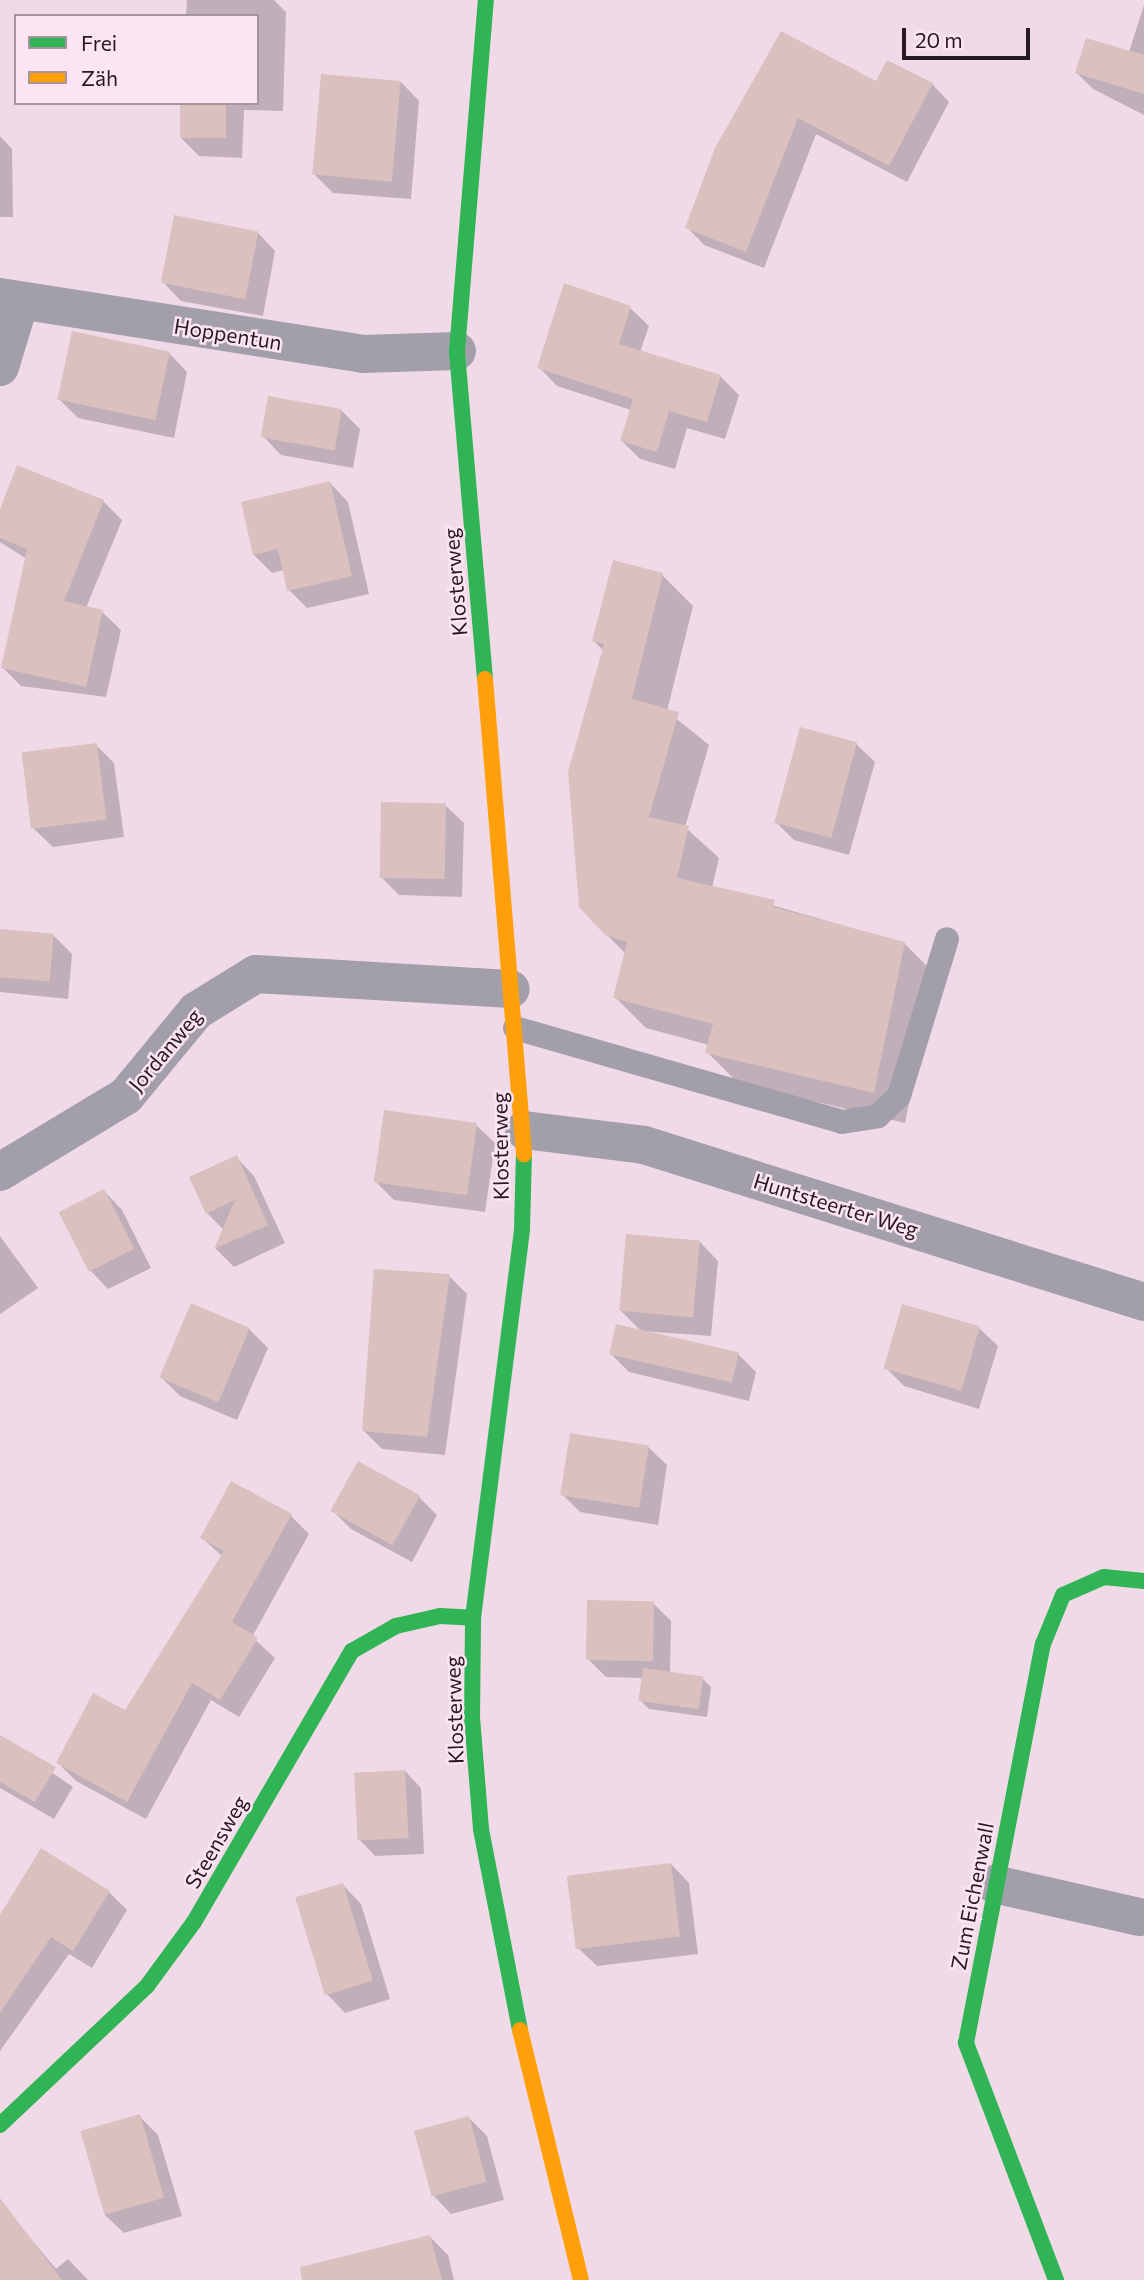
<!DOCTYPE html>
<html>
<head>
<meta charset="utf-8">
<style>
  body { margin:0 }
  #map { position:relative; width:1144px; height:2280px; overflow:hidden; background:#f1dae7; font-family:Commissioner,sans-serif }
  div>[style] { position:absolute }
  .shadow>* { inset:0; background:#0003 }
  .building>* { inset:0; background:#dac1c0; transform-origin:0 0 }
  .lane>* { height:24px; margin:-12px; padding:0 12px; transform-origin:12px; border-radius:12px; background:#a29eaa }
  .street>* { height:38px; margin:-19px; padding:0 19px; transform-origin:19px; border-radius:19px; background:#a29eaa }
  .fast>* { height:16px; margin:-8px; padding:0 8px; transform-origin:8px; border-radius:8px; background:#30b455 }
  .slow>* { height:16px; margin:-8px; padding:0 8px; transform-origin:8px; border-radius:8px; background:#ff9f0a }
  span { translate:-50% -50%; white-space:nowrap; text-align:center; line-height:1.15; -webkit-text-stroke:5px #fce4f2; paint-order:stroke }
  .street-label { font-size:21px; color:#271921 }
  .legend { position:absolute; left:14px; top:14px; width:245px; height:91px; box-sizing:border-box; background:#fce4f2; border:2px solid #a7939e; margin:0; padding:9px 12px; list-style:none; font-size:21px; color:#271921 }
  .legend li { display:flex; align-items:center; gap:14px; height:35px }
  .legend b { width:35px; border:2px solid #a7939e }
  .scale { position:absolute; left:902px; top:28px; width:128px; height:32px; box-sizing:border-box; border:4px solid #271921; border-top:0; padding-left:9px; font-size:21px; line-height:24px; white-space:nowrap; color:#271921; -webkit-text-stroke:5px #fce4f2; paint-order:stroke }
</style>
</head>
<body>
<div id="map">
  <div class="shadow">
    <i style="clip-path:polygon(187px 0,274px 0,286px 12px,283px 111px,244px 110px,242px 158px,199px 156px,181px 138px,182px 103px,257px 103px,257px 16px,186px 16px)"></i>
    <i style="clip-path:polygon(1144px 5px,1144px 115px,1093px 89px,1077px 73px,1129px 52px)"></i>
    <i style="clip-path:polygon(401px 82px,419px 101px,411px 199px,333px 193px,315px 175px)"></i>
    <i style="clip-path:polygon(876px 83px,932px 84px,949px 102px,907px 182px,816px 134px,764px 268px,704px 245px,687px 227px,717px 149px)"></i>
    <i style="clip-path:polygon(0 136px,12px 149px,13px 217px,0 217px)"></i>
    <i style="clip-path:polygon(257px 232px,275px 251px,263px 316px,181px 301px,163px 282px)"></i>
    <i style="clip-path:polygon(630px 308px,649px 326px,640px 352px,720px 376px,739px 395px,725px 439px,687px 428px,675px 469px,640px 459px,622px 441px,631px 410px,557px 386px,539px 367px)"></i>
    <i style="clip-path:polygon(169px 353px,187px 372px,174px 438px,78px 418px,60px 400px)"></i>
    <i style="clip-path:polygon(341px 410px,360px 429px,353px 468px,281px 455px,263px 436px)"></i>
    <i style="clip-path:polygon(330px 483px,348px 502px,369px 594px,307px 608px,289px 590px,284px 570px,272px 573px,254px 555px)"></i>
    <i style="clip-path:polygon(103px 501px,122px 520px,86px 608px,102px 612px,121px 630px,106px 697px,21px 686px,3px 668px,27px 559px,0 542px,0 514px)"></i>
    <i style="clip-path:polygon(662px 575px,693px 606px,667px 711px,709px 745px,685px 827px,719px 858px,712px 888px,904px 943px,935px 974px,905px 1123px,738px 1083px,707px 1052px,709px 1045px,646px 1028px,615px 997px,626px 954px,606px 934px,604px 651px,594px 641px)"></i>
    <i style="clip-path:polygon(856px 744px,875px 762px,849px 855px,794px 840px,776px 822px)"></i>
    <i style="clip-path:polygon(96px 745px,114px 763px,124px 837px,53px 847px,34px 829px)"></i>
    <i style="clip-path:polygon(445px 805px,464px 823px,462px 897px,399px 895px,381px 877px)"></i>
    <i style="clip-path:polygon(0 930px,53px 935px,72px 954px,68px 999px,0 992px)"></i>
    <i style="clip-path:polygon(476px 1125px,495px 1143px,485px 1212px,394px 1200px,376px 1182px)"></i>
    <i style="clip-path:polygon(236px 1157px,254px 1176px,285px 1243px,234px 1267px,216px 1249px,224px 1230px,207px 1213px,191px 1178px)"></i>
    <i style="clip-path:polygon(104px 1191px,122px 1210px,151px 1268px,108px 1289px,90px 1270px,61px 1212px)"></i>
    <i style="clip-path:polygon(0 1236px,38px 1288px,0 1314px)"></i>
    <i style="clip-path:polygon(700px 1242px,718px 1261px,711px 1336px,641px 1331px,738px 1354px,756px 1372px,749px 1401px,629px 1372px,611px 1354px,641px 1331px,620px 1310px)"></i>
    <i style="clip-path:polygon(449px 1276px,467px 1294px,445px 1455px,382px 1449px,364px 1431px)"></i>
    <i style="clip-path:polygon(192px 1305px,249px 1329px,268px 1348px,237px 1420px,180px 1396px,162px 1378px)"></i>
    <i style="clip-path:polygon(979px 1328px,998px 1346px,979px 1409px,904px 1386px,886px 1368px)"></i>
    <i style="clip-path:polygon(648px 1447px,667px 1465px,658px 1525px,580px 1512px,562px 1494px)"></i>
    <i style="clip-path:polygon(419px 1497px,437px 1515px,412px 1562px,351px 1529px,333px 1511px)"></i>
    <i style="clip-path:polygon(291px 1516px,309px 1534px,252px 1637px,275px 1658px,239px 1717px,211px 1700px,146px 1819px,76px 1781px,58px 1763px,125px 1713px,223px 1557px,202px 1538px)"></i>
    <i style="clip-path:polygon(653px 1603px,671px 1621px,670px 1674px,702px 1678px,711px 1687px,707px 1717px,649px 1709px,640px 1700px,643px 1678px,606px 1677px,588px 1659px)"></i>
    <i style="clip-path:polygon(0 1737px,73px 1787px,54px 1819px,0 1788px)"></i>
    <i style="clip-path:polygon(405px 1771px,421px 1788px,424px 1854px,375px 1856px,359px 1839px)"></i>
    <i style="clip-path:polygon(671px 1864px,689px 1883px,698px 1954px,597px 1966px,578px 1948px)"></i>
    <i style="clip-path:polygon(343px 1885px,361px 1904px,390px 1999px,345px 2013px,327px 1994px)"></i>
    <i style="clip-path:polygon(109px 1892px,127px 1910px,92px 1968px,69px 1954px,0 2051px,0 1918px)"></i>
    <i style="clip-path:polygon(139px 2116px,158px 2135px,182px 2216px,124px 2233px,105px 2215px)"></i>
    <i style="clip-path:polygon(469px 2118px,487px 2136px,504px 2200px,451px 2214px,433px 2195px,416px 2132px)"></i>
    <i style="clip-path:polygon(6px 2209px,56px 2269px,68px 2259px,88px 2280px,0 2280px,0 2213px)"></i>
    <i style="clip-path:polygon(430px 2237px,448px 2255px,454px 2280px,319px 2280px)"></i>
  </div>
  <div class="building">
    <i style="clip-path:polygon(781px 31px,876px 81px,887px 60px,933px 83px,889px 166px,798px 118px,746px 252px,685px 228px,715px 148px)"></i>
    <i style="clip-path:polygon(1086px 38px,1144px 55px,1144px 94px,1075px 73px)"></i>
    <i style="left:321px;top:74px;width:80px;height:101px;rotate:5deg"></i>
    <i style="left:180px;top:103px;width:46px;height:35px"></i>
    <i style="left:174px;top:215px;width:86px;height:69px;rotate:11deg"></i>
    <i style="clip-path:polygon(564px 283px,631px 306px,619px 344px,721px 375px,707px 422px,669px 411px,657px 452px,620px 441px,633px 399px,537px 368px)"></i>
    <i style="left:72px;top:331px;width:100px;height:70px;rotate:12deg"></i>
    <i style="left:268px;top:396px;width:75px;height:42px;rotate:10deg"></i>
    <i style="clip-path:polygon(17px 465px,104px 500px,64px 601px,103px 610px,86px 687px,1px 668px,27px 549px,0 538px,0 509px)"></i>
    <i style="clip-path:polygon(330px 481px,352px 576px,287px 591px,278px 549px,253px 555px,241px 502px)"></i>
    <i style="clip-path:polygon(613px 560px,663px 573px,632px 699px,679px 712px,649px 817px,689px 826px,677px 878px,775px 900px,773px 907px,905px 942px,874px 1093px,705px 1053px,713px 1024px,613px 998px,627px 942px,605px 935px,579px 907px,568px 772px,604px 644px,592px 641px)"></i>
    <i style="left:800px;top:727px;width:59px;height:99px;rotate:15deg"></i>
    <i style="left:97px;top:743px;width:77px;height:76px;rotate:83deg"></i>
    <i style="left:381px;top:802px;width:65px;height:76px;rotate:1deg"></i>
    <i style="left:0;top:929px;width:54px;height:48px;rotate:5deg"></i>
    <i style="left:384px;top:1110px;width:94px;height:73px;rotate:8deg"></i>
    <i style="clip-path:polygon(237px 1155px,268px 1225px,214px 1249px,235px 1200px,206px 1214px,189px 1177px)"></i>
    <i style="left:104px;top:1189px;width:67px;height:51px;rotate:63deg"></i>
    <i style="left:626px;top:1234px;width:74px;height:77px;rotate:5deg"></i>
    <i style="clip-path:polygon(374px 1269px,450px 1274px,427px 1437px,362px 1431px)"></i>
    <i style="left:191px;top:1303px;width:64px;height:81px;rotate:23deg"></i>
    <i style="left:902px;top:1304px;width:81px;height:67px;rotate:16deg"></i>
    <i style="left:616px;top:1324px;width:126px;height:31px;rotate:13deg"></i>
    <i style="left:570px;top:1433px;width:80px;height:63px;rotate:9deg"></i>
    <i style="left:358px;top:1461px;width:71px;height:57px;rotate:29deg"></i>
    <i style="clip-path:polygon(231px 1481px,292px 1514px,232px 1622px,258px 1638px,220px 1700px,192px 1683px,127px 1802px,56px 1763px,93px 1693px,125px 1710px,224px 1551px,200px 1538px)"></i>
    <i style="left:587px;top:1600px;width:67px;height:60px;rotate:1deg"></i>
    <i style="left:643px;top:1668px;width:61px;height:33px;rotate:8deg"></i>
    <i style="clip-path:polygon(0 1735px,56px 1767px,35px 1802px,0 1782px)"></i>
    <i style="left:405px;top:1770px;width:68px;height:51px;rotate:87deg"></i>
    <i style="clip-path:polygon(41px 1848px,110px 1891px,73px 1951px,51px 1937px,0 2013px,0 1915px)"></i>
    <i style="left:671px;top:1863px;width:74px;height:105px;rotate:83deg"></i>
    <i style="left:343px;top:1883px;width:102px;height:50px;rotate:73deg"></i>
    <i style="left:140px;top:2114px;width:87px;height:62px;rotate:74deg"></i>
    <i style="left:469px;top:2116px;width:68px;height:57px;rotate:75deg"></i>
    <i style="clip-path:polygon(0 2198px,62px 2280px,0 2280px)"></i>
    <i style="clip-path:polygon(430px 2235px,442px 2280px,302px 2280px,300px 2267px)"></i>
  </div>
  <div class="lane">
    <i style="left:515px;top:1028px;width:340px;rotate:16deg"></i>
    <i style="left:842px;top:1122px;width:36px;rotate:-9deg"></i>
    <i style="left:878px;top:1116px;width:29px;rotate:-44deg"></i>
    <i style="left:899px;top:1096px;width:164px;rotate:-73deg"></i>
  </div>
  <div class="street">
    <i style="left:0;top:297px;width:367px;rotate:8.9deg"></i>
    <i style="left:363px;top:354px;width:94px;rotate:-1.8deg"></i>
    <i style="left:0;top:367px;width:69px;rotate:-73.1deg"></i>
    <i style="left:524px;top:1130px;width:121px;rotate:7.1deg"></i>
    <i style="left:644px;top:1145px;width:524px;rotate:17.43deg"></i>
    <i style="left:0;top:1172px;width:147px;rotate:-31.1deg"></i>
    <i style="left:126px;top:1096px;width:110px;rotate:-50.5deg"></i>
    <i style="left:196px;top:1011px;width:70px;rotate:-31.7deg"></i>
    <i style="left:256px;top:974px;width:255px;rotate:3.4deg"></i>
    <i style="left:994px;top:1884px;width:149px;rotate:12.8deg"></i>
  </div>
  <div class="fast">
    <i style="left:485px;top:679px;width:329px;rotate:-94.9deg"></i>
    <i style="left:457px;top:351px;width:352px;rotate:-85.3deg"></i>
    <i style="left:520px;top:2030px;width:205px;rotate:-101deg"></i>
    <i style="left:481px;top:1829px;width:111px;rotate:-94.6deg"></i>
    <i style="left:472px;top:1718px;width:100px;rotate:-89.4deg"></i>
    <i style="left:473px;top:1618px;width:392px;rotate:-82.8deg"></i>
    <i style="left:522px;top:1229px;width:75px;rotate:-88.5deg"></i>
    <i style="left:0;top:2125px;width:202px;rotate:-43.4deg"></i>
    <i style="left:147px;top:1986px;width:79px;rotate:-53.7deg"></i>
    <i style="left:194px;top:1922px;width:314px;rotate:-59.8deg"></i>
    <i style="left:352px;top:1651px;width:51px;rotate:-29.6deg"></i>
    <i style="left:396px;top:1626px;width:45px;rotate:-12.8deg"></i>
    <i style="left:440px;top:1616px;width:33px;rotate:3deg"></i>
    <i style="left:1056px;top:2280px;width:254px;rotate:-110.8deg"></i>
    <i style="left:966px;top:2043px;width:406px;rotate:-79.1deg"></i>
    <i style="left:1043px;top:1644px;width:53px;rotate:-67.8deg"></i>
    <i style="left:1063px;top:1595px;width:45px;rotate:-23.7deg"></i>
    <i style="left:1104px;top:1577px;width:40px;rotate:5.7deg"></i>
  </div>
  <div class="slow">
    <i style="left:485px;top:679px;width:477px;rotate:85.3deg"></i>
    <i style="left:520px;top:2030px;width:257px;rotate:76.3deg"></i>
  </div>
  <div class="street-label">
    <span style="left:228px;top:334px;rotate:9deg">Hoppentun</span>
    <span style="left:455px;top:582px;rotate:-95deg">Klosterweg</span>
    <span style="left:165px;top:1050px;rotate:-50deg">Jordanweg</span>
    <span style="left:500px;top:1146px;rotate:-91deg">Klosterweg</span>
    <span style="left:836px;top:1205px;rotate:17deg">Huntsteerter Weg</span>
    <span style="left:454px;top:1710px;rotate:-92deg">Klosterweg</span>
    <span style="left:216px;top:1842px;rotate:-60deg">Steensweg</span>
    <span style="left:972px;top:1896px;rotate:-79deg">Zum Eichenwall</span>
  </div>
  <ul class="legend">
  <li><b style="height:9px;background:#30b455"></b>Frei</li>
  <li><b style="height:9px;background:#ff9f0a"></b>Zäh</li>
  </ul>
  <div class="scale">20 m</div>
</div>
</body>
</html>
